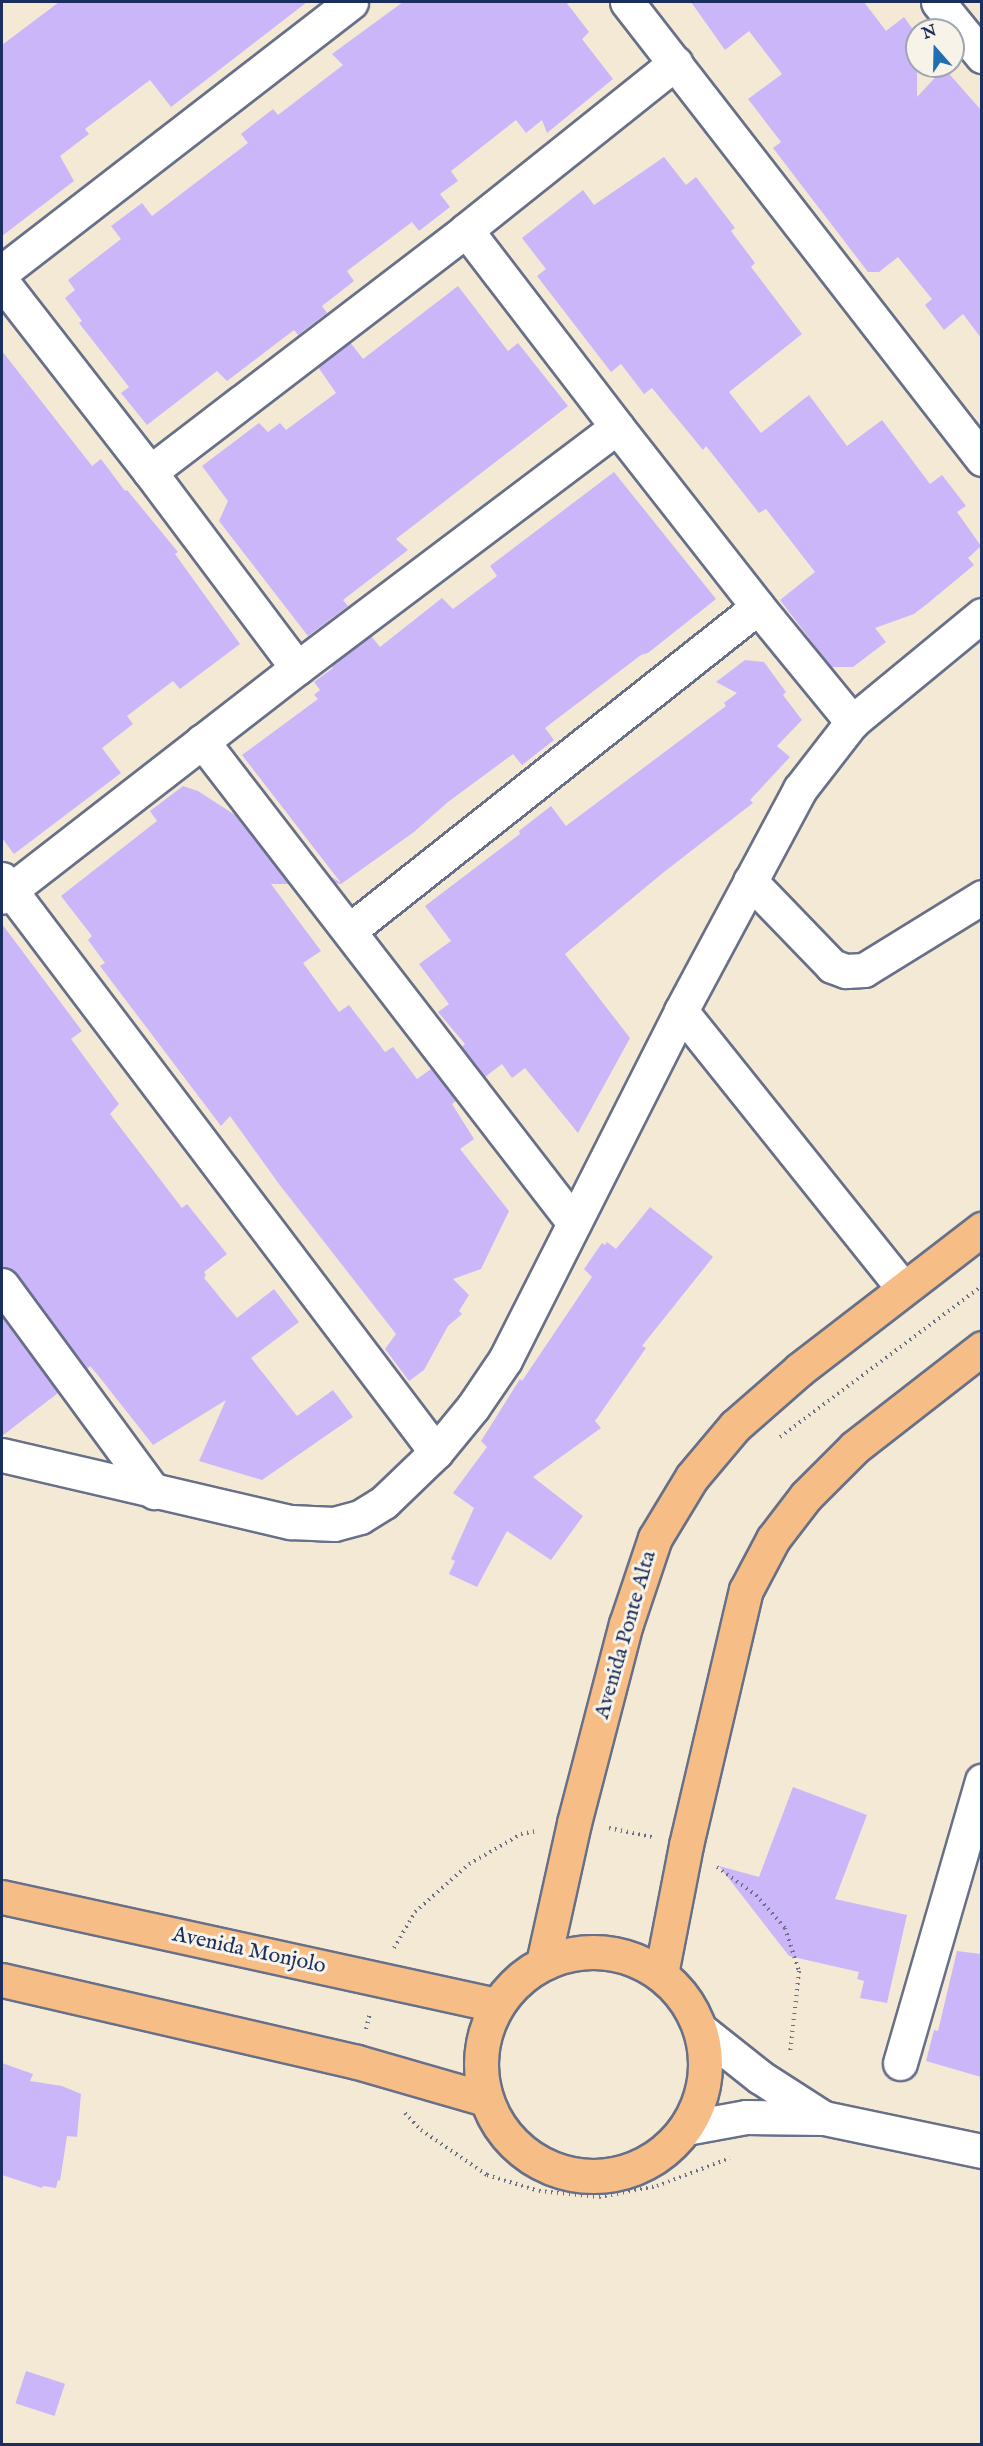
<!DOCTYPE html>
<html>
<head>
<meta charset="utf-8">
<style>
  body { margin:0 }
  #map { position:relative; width:983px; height:2446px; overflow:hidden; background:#f4e9d5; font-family:"IM FELL English",serif }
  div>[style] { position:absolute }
  .building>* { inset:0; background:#ccb6fa; transform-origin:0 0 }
  .path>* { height:4px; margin-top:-2px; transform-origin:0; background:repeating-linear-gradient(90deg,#677088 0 1.5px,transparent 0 6px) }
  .roads { filter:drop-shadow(2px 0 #677088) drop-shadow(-2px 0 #677088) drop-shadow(0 2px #677088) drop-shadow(0 -2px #677088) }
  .minor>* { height:33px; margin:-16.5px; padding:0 16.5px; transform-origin:16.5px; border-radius:16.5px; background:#fff }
  .major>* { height:33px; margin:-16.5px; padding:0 16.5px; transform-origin:16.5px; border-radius:16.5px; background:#f6be86 }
  .major>.ring { margin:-16.5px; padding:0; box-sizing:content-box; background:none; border:33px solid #f6be86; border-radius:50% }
  span { translate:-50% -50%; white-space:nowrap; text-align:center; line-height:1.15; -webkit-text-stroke:6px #f7f3e8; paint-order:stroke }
  .street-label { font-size:22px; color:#1b2f5e }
  .frame { position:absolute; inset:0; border:3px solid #1b2f5e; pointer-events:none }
  .north { position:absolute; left:905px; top:18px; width:60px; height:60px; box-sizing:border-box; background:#f7f3e8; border:2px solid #9fa5b1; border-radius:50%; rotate:340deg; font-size:16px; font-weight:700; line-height:24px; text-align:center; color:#1b2f5e }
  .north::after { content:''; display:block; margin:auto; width:21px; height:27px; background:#1f6fb2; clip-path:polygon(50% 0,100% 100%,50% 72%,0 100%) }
</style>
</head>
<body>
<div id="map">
  <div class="building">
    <i style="clip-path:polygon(59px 2px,307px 2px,171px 107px,150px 80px,85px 129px,89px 134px,60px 156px,74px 181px,2px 236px,2px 45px)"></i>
    <i style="clip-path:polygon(403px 2px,566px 2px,589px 32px,582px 39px,613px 79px,547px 133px,542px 120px,526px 133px,516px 120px,451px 171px,458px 181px,440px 194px,450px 207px,419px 231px,412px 222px,347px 271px,354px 281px,322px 306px,327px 313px,298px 335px,294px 330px,227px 381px,217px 371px,147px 425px,121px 393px,129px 387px,79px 323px,82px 321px,65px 298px,75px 290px,68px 280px,121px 239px,111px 226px,142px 203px,152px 216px,248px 143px,241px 134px,273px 109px,278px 115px,343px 65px,332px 54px)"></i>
    <i style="clip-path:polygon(691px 2px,864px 2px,886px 31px,904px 17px,917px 35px,917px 97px,944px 68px,981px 110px,981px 338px,963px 314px,944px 330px,925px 305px,932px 299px,898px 257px,879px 272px,868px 272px,773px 148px,781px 142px,748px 99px,782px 74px,749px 31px,725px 50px)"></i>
    <i style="clip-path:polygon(664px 157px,686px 185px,696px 177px,735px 228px,731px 231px,755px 263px,751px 267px,802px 334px,729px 392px,761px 433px,809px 395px,847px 446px,882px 420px,930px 484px,942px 475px,966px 506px,957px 512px,981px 546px,968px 558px,974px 565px,927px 604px,914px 614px,875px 628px,886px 642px,853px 667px,831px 667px,780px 600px,815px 572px,766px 509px,759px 513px,706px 446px,703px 450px,652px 388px,644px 394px,621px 364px,611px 372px,537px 276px,546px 269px,522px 238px,583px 190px,594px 205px)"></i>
    <i style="clip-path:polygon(458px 286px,508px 351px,518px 343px,568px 406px,396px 539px,408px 550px,343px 600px,348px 606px,308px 636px,219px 521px,228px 501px,202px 466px,259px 423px,268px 432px,280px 423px,286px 430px,336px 393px,318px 367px,350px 342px,363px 359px)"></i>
    <i style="clip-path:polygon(2px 351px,92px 466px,101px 459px,125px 491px,127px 490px,178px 552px,175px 554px,240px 644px,180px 689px,173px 681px,127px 716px,133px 724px,102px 748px,121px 773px,14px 854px,2px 838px)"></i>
    <i style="clip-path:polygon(614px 472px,716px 599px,648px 653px,641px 655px,545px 728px,554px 740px,522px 765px,513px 754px,448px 802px,414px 832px,341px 884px,335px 883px,330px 876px,341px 883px,242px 755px,318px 699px,314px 695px,320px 690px,314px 682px,333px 668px,331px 666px,371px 636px,380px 647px,442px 598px,453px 609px,497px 576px,490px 566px)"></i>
    <i style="clip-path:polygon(745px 660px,764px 662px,786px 692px,783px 695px,802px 720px,777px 746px,790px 757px,750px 800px,753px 803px,664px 872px,565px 954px,630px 1038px,578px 1133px,525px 1068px,512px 1078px,502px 1064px,485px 1077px,462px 1047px,465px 1044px,438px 1012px,449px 1004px,419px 964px,451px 941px,425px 906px,520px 834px,519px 831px,551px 806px,566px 826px,726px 706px,724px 703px,737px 693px,716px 682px)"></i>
    <i style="clip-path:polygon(183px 786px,198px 791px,235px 815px,289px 884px,271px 884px,321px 951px,303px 963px,339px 1012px,349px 1005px,385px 1052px,393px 1047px,417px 1079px,431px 1069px,456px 1101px,452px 1104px,474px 1139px,460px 1149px,509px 1211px,481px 1269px,453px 1279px,469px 1295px,459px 1311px,462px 1314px,448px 1326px,424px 1370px,409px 1381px,385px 1349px,396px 1334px,279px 1184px,230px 1116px,221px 1126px,100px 966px,105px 963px,88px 940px,92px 936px,61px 896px,157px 821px,150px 811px)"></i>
    <i style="clip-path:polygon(2px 924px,82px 1031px,71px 1039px,119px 1104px,110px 1114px,182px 1208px,187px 1204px,227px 1254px,204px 1272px,206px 1275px,204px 1278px,237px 1318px,274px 1289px,299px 1322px,251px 1358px,297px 1416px,333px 1390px,353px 1417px,262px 1480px,199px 1461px,226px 1400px,153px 1445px,97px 1374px,90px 1366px,87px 1369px,17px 1274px,10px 1268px,2px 1267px)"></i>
    <i style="clip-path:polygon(650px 1207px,713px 1257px,642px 1346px,646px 1348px,595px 1421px,601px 1428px,533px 1477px,583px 1516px,551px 1560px,507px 1531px,477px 1587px,449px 1574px,455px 1561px,451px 1559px,474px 1508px,453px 1493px,487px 1447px,481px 1441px,520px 1379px,522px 1381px,592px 1277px,584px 1269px,602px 1243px,605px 1245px,607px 1242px,616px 1249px)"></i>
    <i style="clip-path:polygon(2px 1316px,58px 1393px,2px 1436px)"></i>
    <i style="clip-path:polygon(793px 1787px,867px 1815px,835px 1899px,907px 1915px,887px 2003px,860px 1998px,864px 1981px,857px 1979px,859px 1972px,789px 1956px,719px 1866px,759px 1877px)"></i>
    <i style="clip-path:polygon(957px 1951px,981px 1954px,981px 2077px,926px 2061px,934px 2030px,938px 2031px)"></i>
    <i style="clip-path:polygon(2px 2063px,33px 2074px,30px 2081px,62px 2086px,81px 2094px,77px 2137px,67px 2136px,60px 2181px,58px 2180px,56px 2188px,43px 2186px,42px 2188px,2px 2175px)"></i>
    <i style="left:26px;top:2371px;width:41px;height:34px;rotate:18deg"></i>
  </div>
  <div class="path">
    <i style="left:780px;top:1437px;width:252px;rotate:-36.8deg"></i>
    <i style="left:609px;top:1828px;width:44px;rotate:11.8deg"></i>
    <i style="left:717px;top:1867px;width:48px;rotate:35.7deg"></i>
    <i style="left:756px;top:1895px;width:44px;rotate:48.7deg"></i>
    <i style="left:785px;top:1928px;width:45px;rotate:72deg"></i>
    <i style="left:799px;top:1971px;width:83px;rotate:96.2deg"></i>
    <i style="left:394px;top:1948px;width:42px;rotate:-59.7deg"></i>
    <i style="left:415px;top:1912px;width:72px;rotate:-41.6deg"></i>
    <i style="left:469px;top:1864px;width:60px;rotate:-30deg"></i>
    <i style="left:521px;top:1834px;width:16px;rotate:-11deg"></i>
    <i style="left:366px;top:2029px;width:16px;rotate:-76deg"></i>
    <i style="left:405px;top:2113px;width:23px;rotate:47deg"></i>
    <i style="left:421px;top:2130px;width:80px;rotate:34.3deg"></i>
    <i style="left:487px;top:2175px;width:54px;rotate:17.1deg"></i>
    <i style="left:539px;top:2191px;width:60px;rotate:5.7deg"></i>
    <i style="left:599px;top:2197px;width:59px;rotate:-10.7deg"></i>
    <i style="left:657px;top:2186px;width:78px;rotate:-21deg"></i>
  </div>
  <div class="roads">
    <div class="minor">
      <i style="left:627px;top:2px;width:579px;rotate:52.16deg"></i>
      <i style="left:938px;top:2px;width:70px;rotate:50.8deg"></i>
      <i style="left:466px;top:230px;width:268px;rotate:-38.6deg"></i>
      <i style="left:2px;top:272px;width:441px;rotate:-37.7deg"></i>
      <i style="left:2px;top:282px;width:241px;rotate:52.1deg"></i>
      <i style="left:150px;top:472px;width:398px;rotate:-37.4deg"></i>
      <i style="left:466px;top:230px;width:248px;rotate:52.5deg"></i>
      <i style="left:617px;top:427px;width:401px;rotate:143deg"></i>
      <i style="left:297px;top:668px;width:373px;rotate:142.2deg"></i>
      <i style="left:617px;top:427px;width:229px;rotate:51.9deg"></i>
      <i style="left:150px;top:472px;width:245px;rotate:53.1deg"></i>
      <i style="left:202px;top:741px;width:609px;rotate:52.34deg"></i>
      <i style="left:2px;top:879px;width:719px;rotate:52.86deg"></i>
      <i style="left:750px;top:881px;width:118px;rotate:46deg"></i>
      <i style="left:832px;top:966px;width:15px;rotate:20deg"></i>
      <i style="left:846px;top:971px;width:18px;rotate:-3deg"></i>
      <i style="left:864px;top:970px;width:139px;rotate:-31.7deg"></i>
      <i style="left:350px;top:930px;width:520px;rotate:-38.37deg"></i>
      <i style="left:758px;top:607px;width:149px;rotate:50.7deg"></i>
      <i style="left:681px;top:1011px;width:355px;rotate:51.3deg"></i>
      <i style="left:2px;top:1285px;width:257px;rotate:53.7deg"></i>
      <i style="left:2px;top:1455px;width:297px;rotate:13.1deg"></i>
      <i style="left:291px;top:1522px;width:43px;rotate:2.7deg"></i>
      <i style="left:334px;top:1524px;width:27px;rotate:-15deg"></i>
      <i style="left:360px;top:1517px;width:28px;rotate:-32deg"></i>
      <i style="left:384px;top:1502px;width:72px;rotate:-43.9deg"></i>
      <i style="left:436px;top:1452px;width:58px;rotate:-50.6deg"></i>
      <i style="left:473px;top:1407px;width:57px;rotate:-55.8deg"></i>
      <i style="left:505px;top:1360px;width:391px;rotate:-63.2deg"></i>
      <i style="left:681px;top:1011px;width:252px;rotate:-61.8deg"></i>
      <i style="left:800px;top:789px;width:85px;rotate:-52.2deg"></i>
      <i style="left:852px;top:722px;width:168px;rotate:-39.5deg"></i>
      <i style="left:702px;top:2031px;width:74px;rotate:38.4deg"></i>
      <i style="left:760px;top:2077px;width:74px;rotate:32.8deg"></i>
      <i style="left:900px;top:2063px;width:294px;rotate:-73.8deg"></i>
      <i style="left:686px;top:2128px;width:61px;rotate:-10.4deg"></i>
      <i style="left:746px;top:2117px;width:78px;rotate:0.7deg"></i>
      <i style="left:824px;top:2118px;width:161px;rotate:11.8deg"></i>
    </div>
    <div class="major">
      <i style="left:2px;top:1897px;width:506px;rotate:12.33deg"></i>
      <i class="ring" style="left:481px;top:1952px;width:191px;height:191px"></i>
      <i style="left:543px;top:1963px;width:143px;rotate:-77.5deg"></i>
      <i style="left:574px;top:1823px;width:206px;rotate:-75.4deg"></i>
      <i style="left:626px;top:1624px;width:91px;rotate:-71.4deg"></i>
      <i style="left:655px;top:1538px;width:71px;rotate:-58.8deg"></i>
      <i style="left:692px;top:1477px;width:67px;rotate:-49.9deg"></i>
      <i style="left:735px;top:1426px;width:86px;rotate:-41.2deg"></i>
      <i style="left:800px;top:1369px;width:230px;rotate:-37.6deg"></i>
      <i style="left:661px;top:1974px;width:131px;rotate:-79deg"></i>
      <i style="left:686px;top:1845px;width:262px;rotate:-76.8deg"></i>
      <i style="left:746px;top:1590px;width:58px;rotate:-62.1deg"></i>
      <i style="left:773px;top:1539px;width:54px;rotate:-52.5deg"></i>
      <i style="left:806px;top:1496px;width:69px;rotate:-45deg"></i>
      <i style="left:855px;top:1447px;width:161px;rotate:-37.9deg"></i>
      <i style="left:2px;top:1980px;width:364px;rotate:13deg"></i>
      <i style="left:357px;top:2062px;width:133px;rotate:16.1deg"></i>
    </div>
  </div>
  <div class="street-label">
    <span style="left:626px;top:1635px;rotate:-74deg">Avenida Ponte Alta</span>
    <span style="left:249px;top:1951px;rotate:12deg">Avenida Monjolo</span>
  </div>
  <div class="frame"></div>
  <div class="north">N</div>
</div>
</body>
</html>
